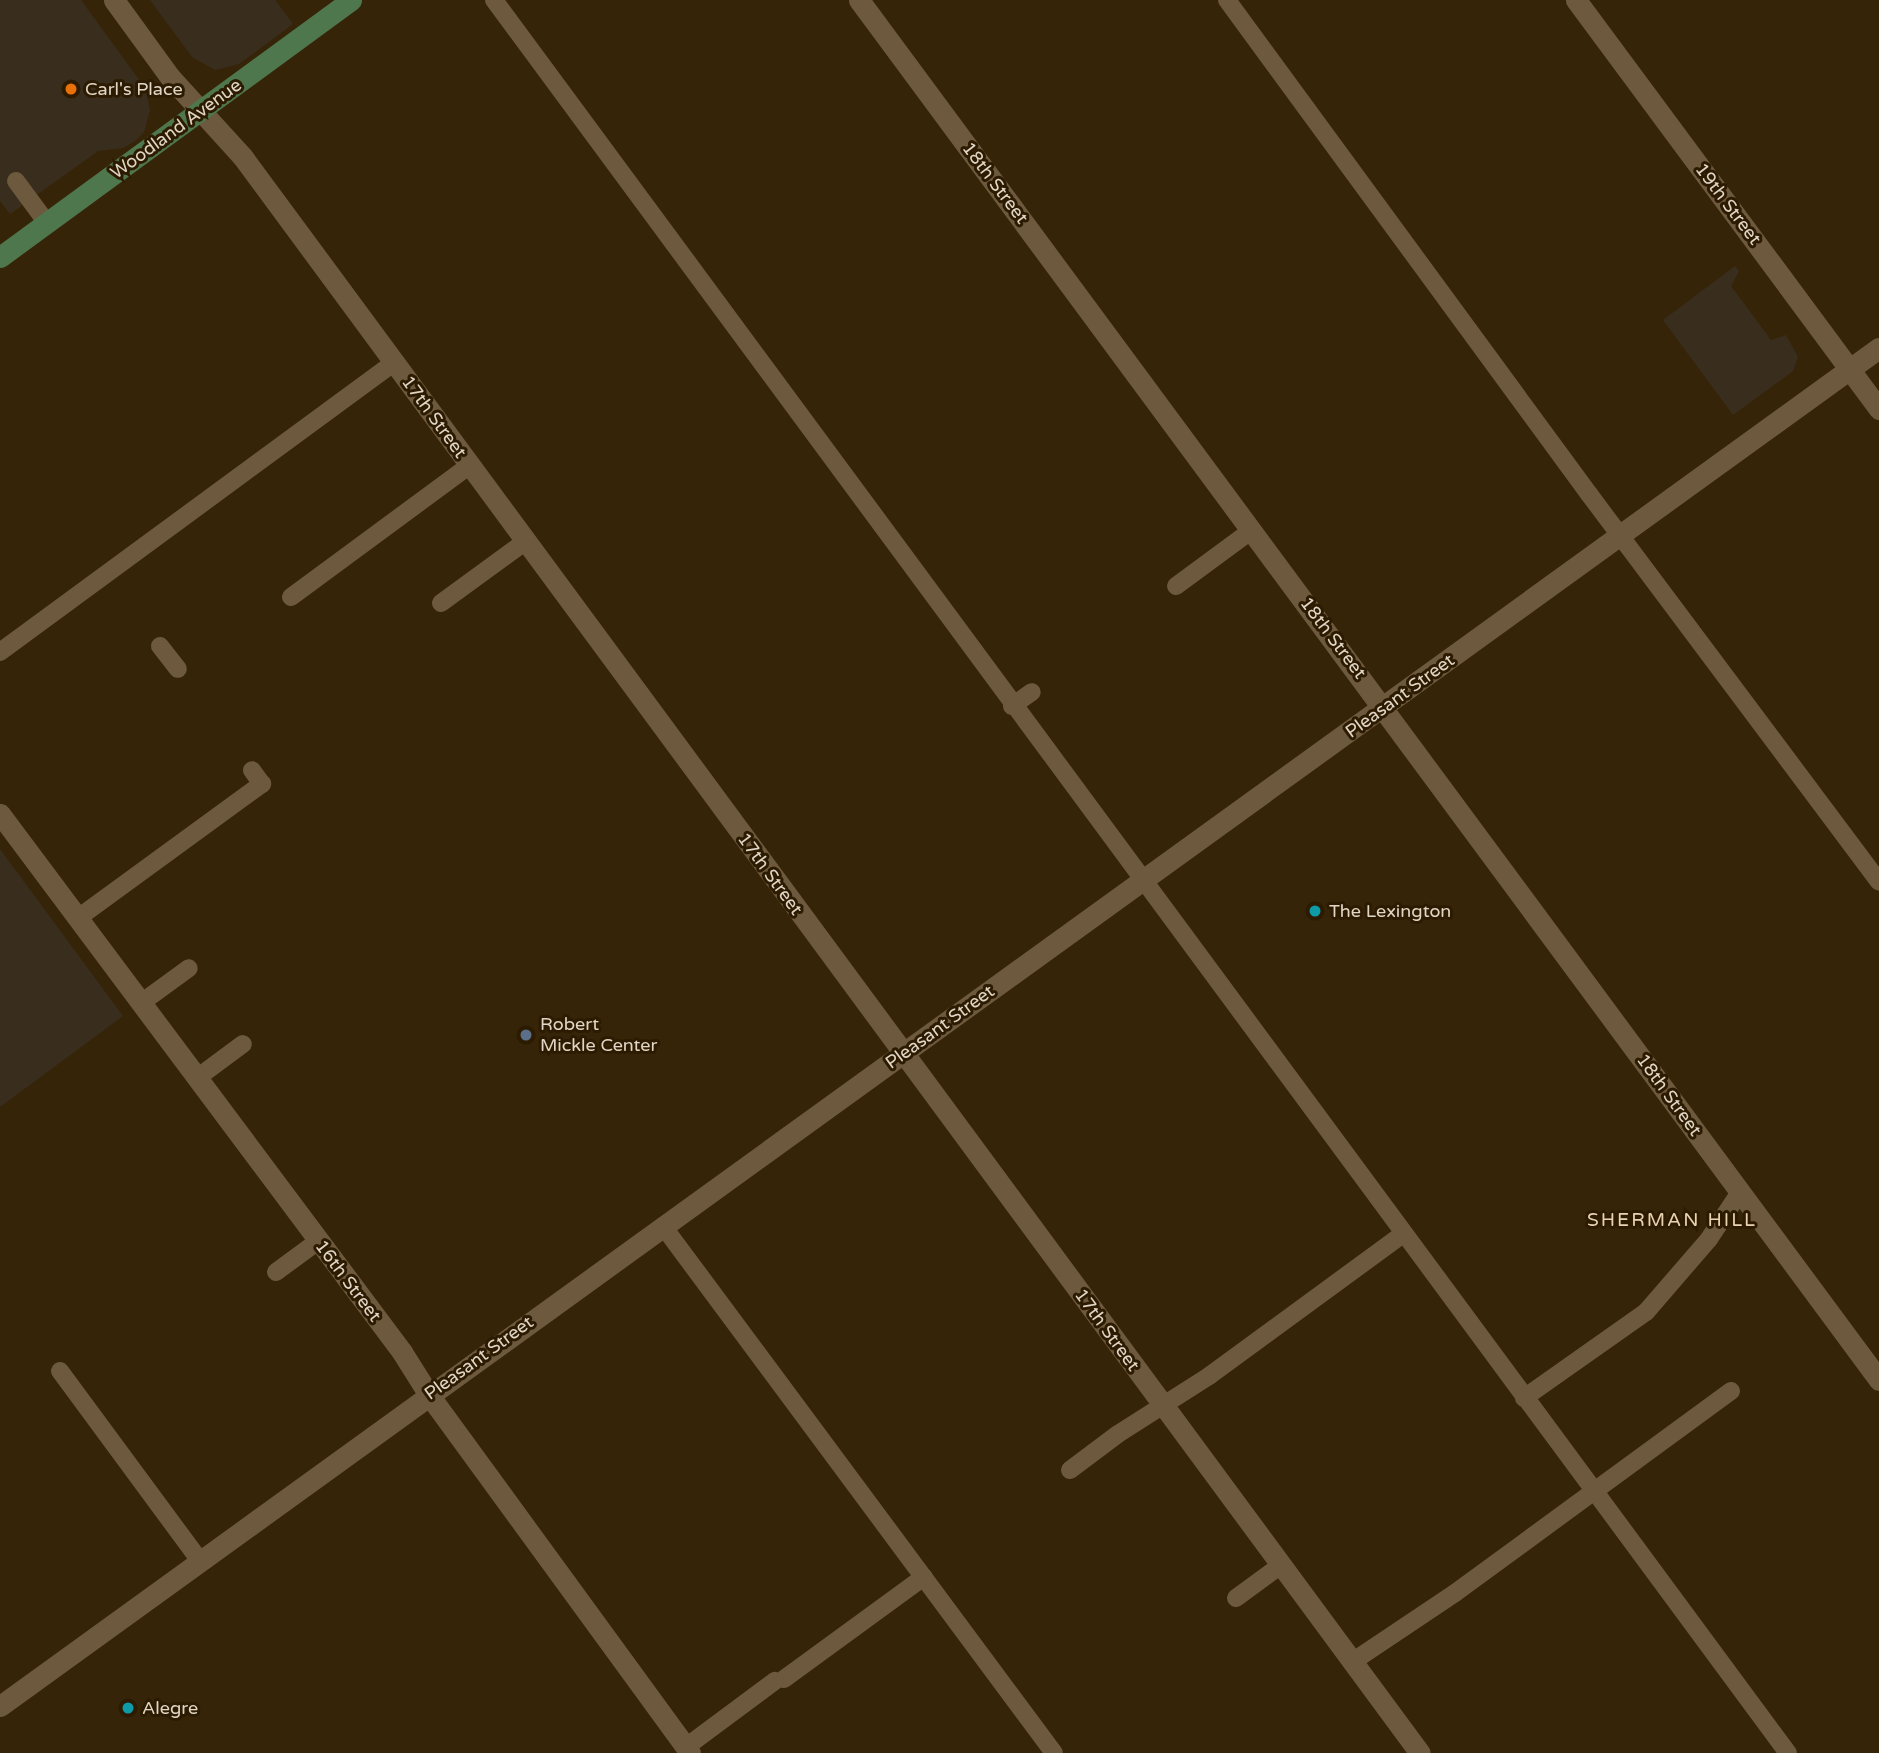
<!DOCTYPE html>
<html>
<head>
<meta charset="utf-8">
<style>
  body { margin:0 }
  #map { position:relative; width:1879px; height:1753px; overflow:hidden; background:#362408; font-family:"Varela Round",sans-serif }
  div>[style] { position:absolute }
  .commercial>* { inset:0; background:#392e1e }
  .lane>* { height:18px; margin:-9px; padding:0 9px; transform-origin:9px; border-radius:9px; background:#6d593d }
  .street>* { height:21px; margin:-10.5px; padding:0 10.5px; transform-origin:10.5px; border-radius:10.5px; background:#6d593d }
  .secondary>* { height:21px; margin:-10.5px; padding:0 10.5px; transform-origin:10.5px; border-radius:10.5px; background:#4f774e }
  .dots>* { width:19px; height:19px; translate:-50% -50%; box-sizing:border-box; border:4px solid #2c1b00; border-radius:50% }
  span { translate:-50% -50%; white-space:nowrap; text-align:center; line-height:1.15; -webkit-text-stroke:6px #2c1b00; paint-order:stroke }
  .poi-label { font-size:18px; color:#e1d6c6 }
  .left { translate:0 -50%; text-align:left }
  .street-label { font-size:18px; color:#e1d6c6 }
  .neighbourhood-label { font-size:19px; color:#e9d2b2; letter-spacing:2px }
</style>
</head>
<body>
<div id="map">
  <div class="commercial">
    <i style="clip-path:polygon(0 0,81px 0,145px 88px,150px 110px,144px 132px,135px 141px,123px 148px,98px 151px,10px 214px,0 201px)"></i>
    <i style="clip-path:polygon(150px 0,275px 0,293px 24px,239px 64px,215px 70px,192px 57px)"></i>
    <i style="clip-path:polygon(1735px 266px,1739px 271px,1731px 286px,1771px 340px,1786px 335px,1798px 357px,1793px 371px,1733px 415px,1663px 320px)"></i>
    <i style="clip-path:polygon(0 849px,123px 1016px,0 1107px)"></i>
  </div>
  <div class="lane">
    <i style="left:494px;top:0;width:2179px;rotate:53.57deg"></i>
    <i style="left:1227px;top:0;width:612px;rotate:53.77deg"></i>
    <i style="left:1589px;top:494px;width:484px;rotate:53.2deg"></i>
    <i style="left:16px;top:181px;width:52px;rotate:53.6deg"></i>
    <i style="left:1176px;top:586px;width:94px;rotate:-36.4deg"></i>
    <i style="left:291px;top:597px;width:222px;rotate:-36.4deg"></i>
    <i style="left:441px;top:603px;width:105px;rotate:-36.1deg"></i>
    <i style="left:160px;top:646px;width:29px;rotate:52deg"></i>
    <i style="left:0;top:652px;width:489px;rotate:-36.3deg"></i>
    <i style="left:1012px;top:706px;width:24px;rotate:-35deg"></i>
    <i style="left:78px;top:918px;width:228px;rotate:-36.1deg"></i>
    <i style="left:262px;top:784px;width:17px;rotate:-126deg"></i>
    <i style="left:141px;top:1003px;width:59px;rotate:-36.1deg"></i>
    <i style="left:197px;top:1078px;width:57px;rotate:-36.5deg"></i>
    <i style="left:663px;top:1226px;width:656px;rotate:53.43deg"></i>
    <i style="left:276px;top:1272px;width:52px;rotate:-36.4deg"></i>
    <i style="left:60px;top:1371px;width:236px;rotate:53.6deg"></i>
    <i style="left:1524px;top:1398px;width:149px;rotate:-35.2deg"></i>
    <i style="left:1646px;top:1312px;width:96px;rotate:-49.2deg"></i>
    <i style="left:1709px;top:1239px;width:56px;rotate:-56.6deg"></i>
    <i style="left:1070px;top:1470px;width:60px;rotate:-36.9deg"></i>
    <i style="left:1118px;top:1434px;width:108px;rotate:-32.5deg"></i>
    <i style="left:1209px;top:1376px;width:240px;rotate:-36.2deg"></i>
    <i style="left:1236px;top:1598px;width:56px;rotate:-36.3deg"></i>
    <i style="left:1352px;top:1662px;width:124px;rotate:-33.8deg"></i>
    <i style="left:1455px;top:1593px;width:342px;rotate:-36.2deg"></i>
    <i style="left:784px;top:1679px;width:173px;rotate:-36.1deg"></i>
    <i style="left:686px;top:1747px;width:111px;rotate:-36.6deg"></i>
  </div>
  <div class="street">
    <i style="left:114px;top:0;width:95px;rotate:54deg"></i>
    <i style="left:170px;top:77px;width:107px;rotate:47.7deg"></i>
    <i style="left:242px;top:156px;width:1984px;rotate:53.59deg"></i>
    <i style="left:859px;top:0;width:1716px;rotate:53.53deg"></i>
    <i style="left:1576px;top:0;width:509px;rotate:53.47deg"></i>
    <i style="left:0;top:814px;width:672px;rotate:53.23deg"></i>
    <i style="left:402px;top:1352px;width:51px;rotate:57.9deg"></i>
    <i style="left:429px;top:1395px;width:443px;rotate:53.9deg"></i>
    <i style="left:0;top:1706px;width:2318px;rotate:-35.86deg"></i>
  </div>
  <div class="secondary">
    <i style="left:0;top:257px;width:435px;rotate:-36.2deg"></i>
  </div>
  <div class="dots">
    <i style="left:71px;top:89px;background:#e8710a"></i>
    <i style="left:1315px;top:911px;background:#0f9aa8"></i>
    <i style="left:526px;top:1035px;background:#5c6f8a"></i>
    <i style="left:128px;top:1708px;background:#0f9aa8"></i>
  </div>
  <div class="poi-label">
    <span class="left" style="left:85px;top:89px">Carl's Place</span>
    <span class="left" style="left:1329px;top:911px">The Lexington</span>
    <span class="left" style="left:540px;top:1035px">Robert<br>Mickle Center</span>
    <span class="left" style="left:142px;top:1708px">Alegre</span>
  </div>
  <div class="street-label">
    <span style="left:176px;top:129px;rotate:-36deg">Woodland Avenue</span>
    <span style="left:995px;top:183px;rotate:53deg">18th Street</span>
    <span style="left:1728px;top:204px;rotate:53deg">19th Street</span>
    <span style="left:434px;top:417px;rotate:54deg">17th Street</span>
    <span style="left:1333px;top:638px;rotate:53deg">18th Street</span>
    <span style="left:1400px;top:696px;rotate:-36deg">Pleasant Street</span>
    <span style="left:770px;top:874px;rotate:54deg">17th Street</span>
    <span style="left:940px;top:1027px;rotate:-36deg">Pleasant Street</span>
    <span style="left:1669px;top:1095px;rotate:54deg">18th Street</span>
    <span style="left:348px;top:1281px;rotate:53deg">16th Street</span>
    <span style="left:1107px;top:1330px;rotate:54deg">17th Street</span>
    <span style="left:479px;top:1358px;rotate:-36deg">Pleasant Street</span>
  </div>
  <div class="neighbourhood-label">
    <span style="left:1672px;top:1221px">SHERMAN HILL</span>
  </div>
</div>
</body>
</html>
